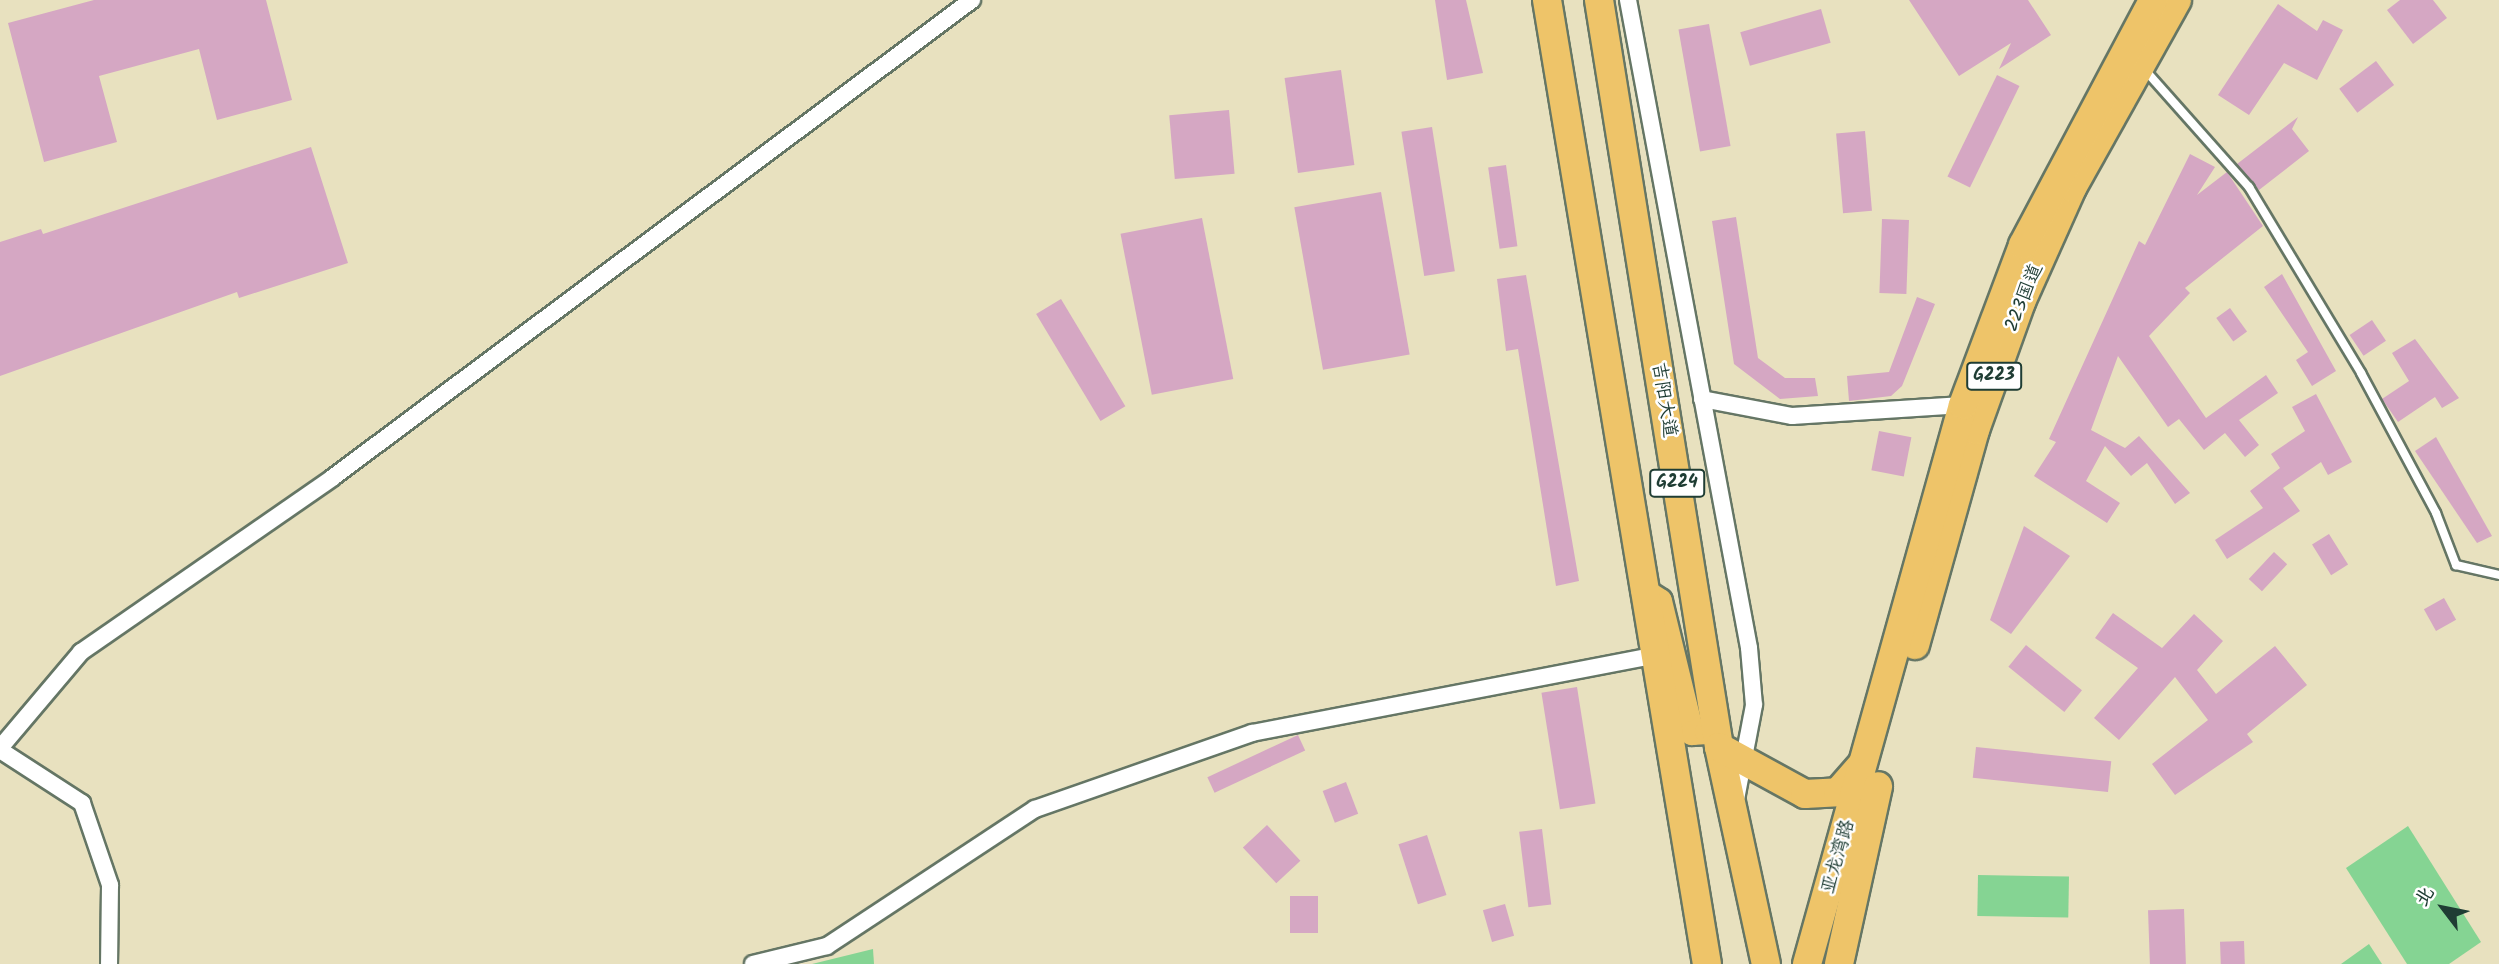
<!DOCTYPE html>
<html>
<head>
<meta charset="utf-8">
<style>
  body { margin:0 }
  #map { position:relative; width:2499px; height:964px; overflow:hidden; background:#e8e1bf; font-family:Kalam,"LXGW WenKai TC",sans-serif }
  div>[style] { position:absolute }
  .green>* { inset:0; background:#85d493; transform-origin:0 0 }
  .building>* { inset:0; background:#d5a7c3; transform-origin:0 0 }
  .roads { filter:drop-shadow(2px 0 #657665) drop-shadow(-2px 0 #657665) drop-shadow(0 2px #657665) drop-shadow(0 -2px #657665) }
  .lane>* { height:8px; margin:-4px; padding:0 4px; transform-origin:4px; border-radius:4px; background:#fff }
  .street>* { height:16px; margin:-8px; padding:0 8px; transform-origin:8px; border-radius:8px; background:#fff }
  .primary>* { height:24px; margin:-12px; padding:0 12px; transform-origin:12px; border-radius:12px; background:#eec469 }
  .highway>* { height:28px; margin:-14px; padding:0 14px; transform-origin:14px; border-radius:14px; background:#eec469 }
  span { translate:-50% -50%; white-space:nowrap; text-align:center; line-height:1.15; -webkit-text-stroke:5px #fff; paint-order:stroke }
  .shield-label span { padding:2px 5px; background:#fff; border:2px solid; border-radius:5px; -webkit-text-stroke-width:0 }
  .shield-label { font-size:18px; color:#1f3d34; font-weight:700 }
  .street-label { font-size:19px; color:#1f3d34 }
  .north { position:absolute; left:2408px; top:873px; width:70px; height:70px; -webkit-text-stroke:5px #fff; paint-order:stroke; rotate:302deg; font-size:19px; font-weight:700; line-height:28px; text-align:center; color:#1f3d34 }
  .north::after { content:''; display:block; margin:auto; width:24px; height:32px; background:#1f3d34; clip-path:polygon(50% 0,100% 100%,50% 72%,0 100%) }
</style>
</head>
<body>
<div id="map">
  <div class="green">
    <i style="clip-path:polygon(2408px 826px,2481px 942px,2449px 964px,2407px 964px,2346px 868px)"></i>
    <i style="left:1978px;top:875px;width:91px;height:41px;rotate:1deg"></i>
    <i style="clip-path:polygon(2369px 944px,2382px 964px,2341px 964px)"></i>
    <i style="clip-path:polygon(873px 949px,874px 964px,812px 964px)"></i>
  </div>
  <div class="building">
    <i style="clip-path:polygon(94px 0,266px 0,292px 100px,217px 120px,199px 49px,99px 76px,117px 142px,44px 162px,8px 23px)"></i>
    <i style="clip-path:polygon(1435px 0,1466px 0,1483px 73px,1447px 80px)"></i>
    <i style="clip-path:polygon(1909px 0,2028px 0,2051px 35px,1999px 69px,2011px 43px,1959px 76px)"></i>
    <i style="clip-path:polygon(2400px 0,2433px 0,2447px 18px,2413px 44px,2387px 10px)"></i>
    <i style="clip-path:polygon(2278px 4px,2317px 31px,2323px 20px,2343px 30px,2317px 80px,2284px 63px,2249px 115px,2218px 95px)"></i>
    <i style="left:1821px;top:9px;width:35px;height:84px;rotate:74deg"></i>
    <i style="left:1709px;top:24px;width:124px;height:31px;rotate:80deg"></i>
    <i style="left:2376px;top:61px;width:30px;height:46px;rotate:53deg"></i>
    <i style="left:1341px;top:70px;width:96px;height:57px;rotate:82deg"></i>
    <i style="left:1997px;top:75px;width:25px;height:113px;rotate:26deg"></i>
    <i style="left:1229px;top:110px;width:64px;height:60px;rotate:85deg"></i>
    <i style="clip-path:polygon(2298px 117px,2292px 129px,2309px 151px,2259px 190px,2237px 164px)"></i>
    <i style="left:1432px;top:127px;width:146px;height:31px;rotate:81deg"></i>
    <i style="left:1865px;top:131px;width:80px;height:29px;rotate:85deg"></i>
    <i style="clip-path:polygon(311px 147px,348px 263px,239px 298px,237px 292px,0 376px,0 242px,41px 229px,43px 234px)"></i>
    <i style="clip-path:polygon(2190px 154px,2215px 167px,2197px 195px,2227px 172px,2263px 226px,2185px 288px,2190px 293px,2149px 336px,2206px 418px,2266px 375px,2278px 393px,2239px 420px,2259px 445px,2245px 457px,2225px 433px,2204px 450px,2179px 419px,2168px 427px,2118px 356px,2091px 430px,2125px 448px,2139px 436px,2190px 493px,2175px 504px,2147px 463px,2131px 476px,2105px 446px,2086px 481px,2120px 503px,2107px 523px,2034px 476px,2056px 442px,2049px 439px,2139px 241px,2145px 245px)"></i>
    <i style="left:1506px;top:165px;width:82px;height:18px;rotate:82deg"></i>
    <i style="left:1381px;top:192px;width:165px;height:88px;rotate:80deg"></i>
    <i style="clip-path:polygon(1736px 217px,1758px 358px,1785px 378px,1815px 378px,1818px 396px,1780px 399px,1734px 364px,1712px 221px)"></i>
    <i style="left:1202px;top:218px;width:164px;height:83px;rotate:79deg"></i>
    <i style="left:1882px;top:219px;width:27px;height:74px;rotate:2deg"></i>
    <i style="clip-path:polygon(2282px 274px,2336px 371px,2312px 386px,2296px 360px,2308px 352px,2264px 287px)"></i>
    <i style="clip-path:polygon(1526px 275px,1579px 581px,1556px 586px,1518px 349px,1506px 351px,1497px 279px)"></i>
    <i style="clip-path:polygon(1917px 297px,1935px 304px,1902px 386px,1891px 396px,1849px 401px,1847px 376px,1889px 372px)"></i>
    <i style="left:1061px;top:299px;width:125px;height:29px;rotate:59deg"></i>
    <i style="left:2230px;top:308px;width:29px;height:17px;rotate:54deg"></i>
    <i style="left:2372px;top:320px;width:25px;height:27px;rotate:56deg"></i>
    <i style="clip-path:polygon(2415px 339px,2459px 398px,2442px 408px,2435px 397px,2398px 422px,2382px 399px,2409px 381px,2392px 353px)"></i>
    <i style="clip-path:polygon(2316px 394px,2352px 462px,2328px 475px,2321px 462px,2283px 488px,2300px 511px,2227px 559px,2215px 540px,2263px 508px,2250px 491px,2280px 468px,2271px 454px,2305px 431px,2292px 407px)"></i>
    <i style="left:1879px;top:431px;width:33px;height:40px;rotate:11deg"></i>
    <i style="clip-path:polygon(2436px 437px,2492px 536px,2477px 543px,2415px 451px)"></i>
    <i style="clip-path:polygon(2024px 526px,2070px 556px,2011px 634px,1990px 620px)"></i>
    <i style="left:2329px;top:534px;width:36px;height:20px;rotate:58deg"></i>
    <i style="left:2274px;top:552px;width:18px;height:37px;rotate:43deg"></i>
    <i style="left:2444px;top:598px;width:25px;height:23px;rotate:61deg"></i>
    <i style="clip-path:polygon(2113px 613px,2162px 648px,2194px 614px,2223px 641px,2197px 670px,2216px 694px,2275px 646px,2307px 685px,2247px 734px,2253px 742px,2175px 795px,2152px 764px,2208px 720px,2175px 677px,2119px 740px,2094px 718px,2138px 668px,2095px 638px)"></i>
    <i style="left:2026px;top:645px;width:72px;height:28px;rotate:39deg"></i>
    <i style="left:1577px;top:687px;width:118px;height:36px;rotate:81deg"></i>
    <i style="left:1298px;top:735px;width:17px;height:100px;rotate:65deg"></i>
    <i style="left:1976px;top:747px;width:136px;height:31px;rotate:6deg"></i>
    <i style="left:1346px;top:782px;width:34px;height:25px;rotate:69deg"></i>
    <i style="left:1267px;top:825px;width:49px;height:33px;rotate:47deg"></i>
    <i style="left:1542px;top:829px;width:76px;height:23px;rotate:83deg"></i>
    <i style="left:1427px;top:835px;width:63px;height:30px;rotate:72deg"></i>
    <i style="left:1290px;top:896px;width:28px;height:37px"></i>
    <i style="left:1505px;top:904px;width:33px;height:23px;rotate:74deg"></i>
    <i style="left:2184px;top:909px;width:55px;height:36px;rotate:88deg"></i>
    <i style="left:2244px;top:941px;width:23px;height:24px;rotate:88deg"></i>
  </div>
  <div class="roads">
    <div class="lane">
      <i style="left:2145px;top:70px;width:157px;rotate:48.4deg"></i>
      <i style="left:2249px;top:187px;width:217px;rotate:58.9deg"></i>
      <i style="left:2361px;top:373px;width:159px;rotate:61.8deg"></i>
      <i style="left:2436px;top:513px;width:56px;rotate:69deg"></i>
      <i style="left:2456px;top:565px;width:44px;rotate:13.1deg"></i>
    </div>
    <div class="street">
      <i style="left:1628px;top:0;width:659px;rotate:79.42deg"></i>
      <i style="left:1749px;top:648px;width:57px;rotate:85deg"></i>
      <i style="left:1754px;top:705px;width:96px;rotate:100.8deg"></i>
      <i style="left:1702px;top:399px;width:92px;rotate:10.7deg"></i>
      <i style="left:1792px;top:416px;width:171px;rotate:-3.7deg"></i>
      <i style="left:0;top:748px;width:126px;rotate:-49.8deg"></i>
      <i style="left:81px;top:652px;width:305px;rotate:-34.7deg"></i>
      <i style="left:332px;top:478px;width:799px;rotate:-36.76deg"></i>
      <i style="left:0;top:750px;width:98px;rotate:32.9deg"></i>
      <i style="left:82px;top:803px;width:87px;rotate:71.1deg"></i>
      <i style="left:110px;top:885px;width:79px;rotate:90.7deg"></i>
      <i style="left:753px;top:964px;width:76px;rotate:-13.7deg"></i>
      <i style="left:827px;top:946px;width:249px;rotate:-33.4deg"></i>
      <i style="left:1035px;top:809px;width:230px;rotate:-19.3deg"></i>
      <i style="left:1252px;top:733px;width:408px;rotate:-10.9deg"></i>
    </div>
    <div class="primary">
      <i style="left:1643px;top:590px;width:20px;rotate:33deg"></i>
      <i style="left:1660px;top:601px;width:136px;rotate:76.4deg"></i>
      <i style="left:1692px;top:733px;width:15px;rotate:-4deg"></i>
      <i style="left:1707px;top:732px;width:14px;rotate:-56deg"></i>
    </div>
    <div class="highway">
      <i style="left:1547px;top:0;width:977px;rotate:80.58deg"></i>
      <i style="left:1599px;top:0;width:757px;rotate:80.87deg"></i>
      <i style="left:1719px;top:747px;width:222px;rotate:77.8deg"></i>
      <i style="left:1915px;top:645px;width:223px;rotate:-74.4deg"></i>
      <i style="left:1975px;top:430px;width:136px;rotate:-70.2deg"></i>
      <i style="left:2021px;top:302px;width:125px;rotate:-65.9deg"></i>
      <i style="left:2072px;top:188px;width:215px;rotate:-60.8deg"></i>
      <i style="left:1719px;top:747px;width:98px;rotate:28.7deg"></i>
      <i style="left:1805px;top:794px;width:33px;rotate:-3deg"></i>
      <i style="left:1838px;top:792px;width:35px;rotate:-49deg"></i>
      <i style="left:1807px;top:964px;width:580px;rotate:-74.41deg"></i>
      <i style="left:1963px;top:405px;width:171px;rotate:-69.4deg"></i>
      <i style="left:2023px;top:245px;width:277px;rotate:-62deg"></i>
      <i style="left:1839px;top:964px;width:182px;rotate:-77.6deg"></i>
    </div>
  </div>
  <div class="shield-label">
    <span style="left:1994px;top:376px">G223</span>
    <span style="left:1677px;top:483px">G224</span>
  </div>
  <div class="street-label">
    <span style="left:2025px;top:298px;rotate:-68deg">223国道</span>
    <span style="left:1663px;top:400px;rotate:81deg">吉阳大道</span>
    <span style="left:1839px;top:857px;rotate:-74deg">亚龙湾路</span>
  </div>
  <div class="north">北</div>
</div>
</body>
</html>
